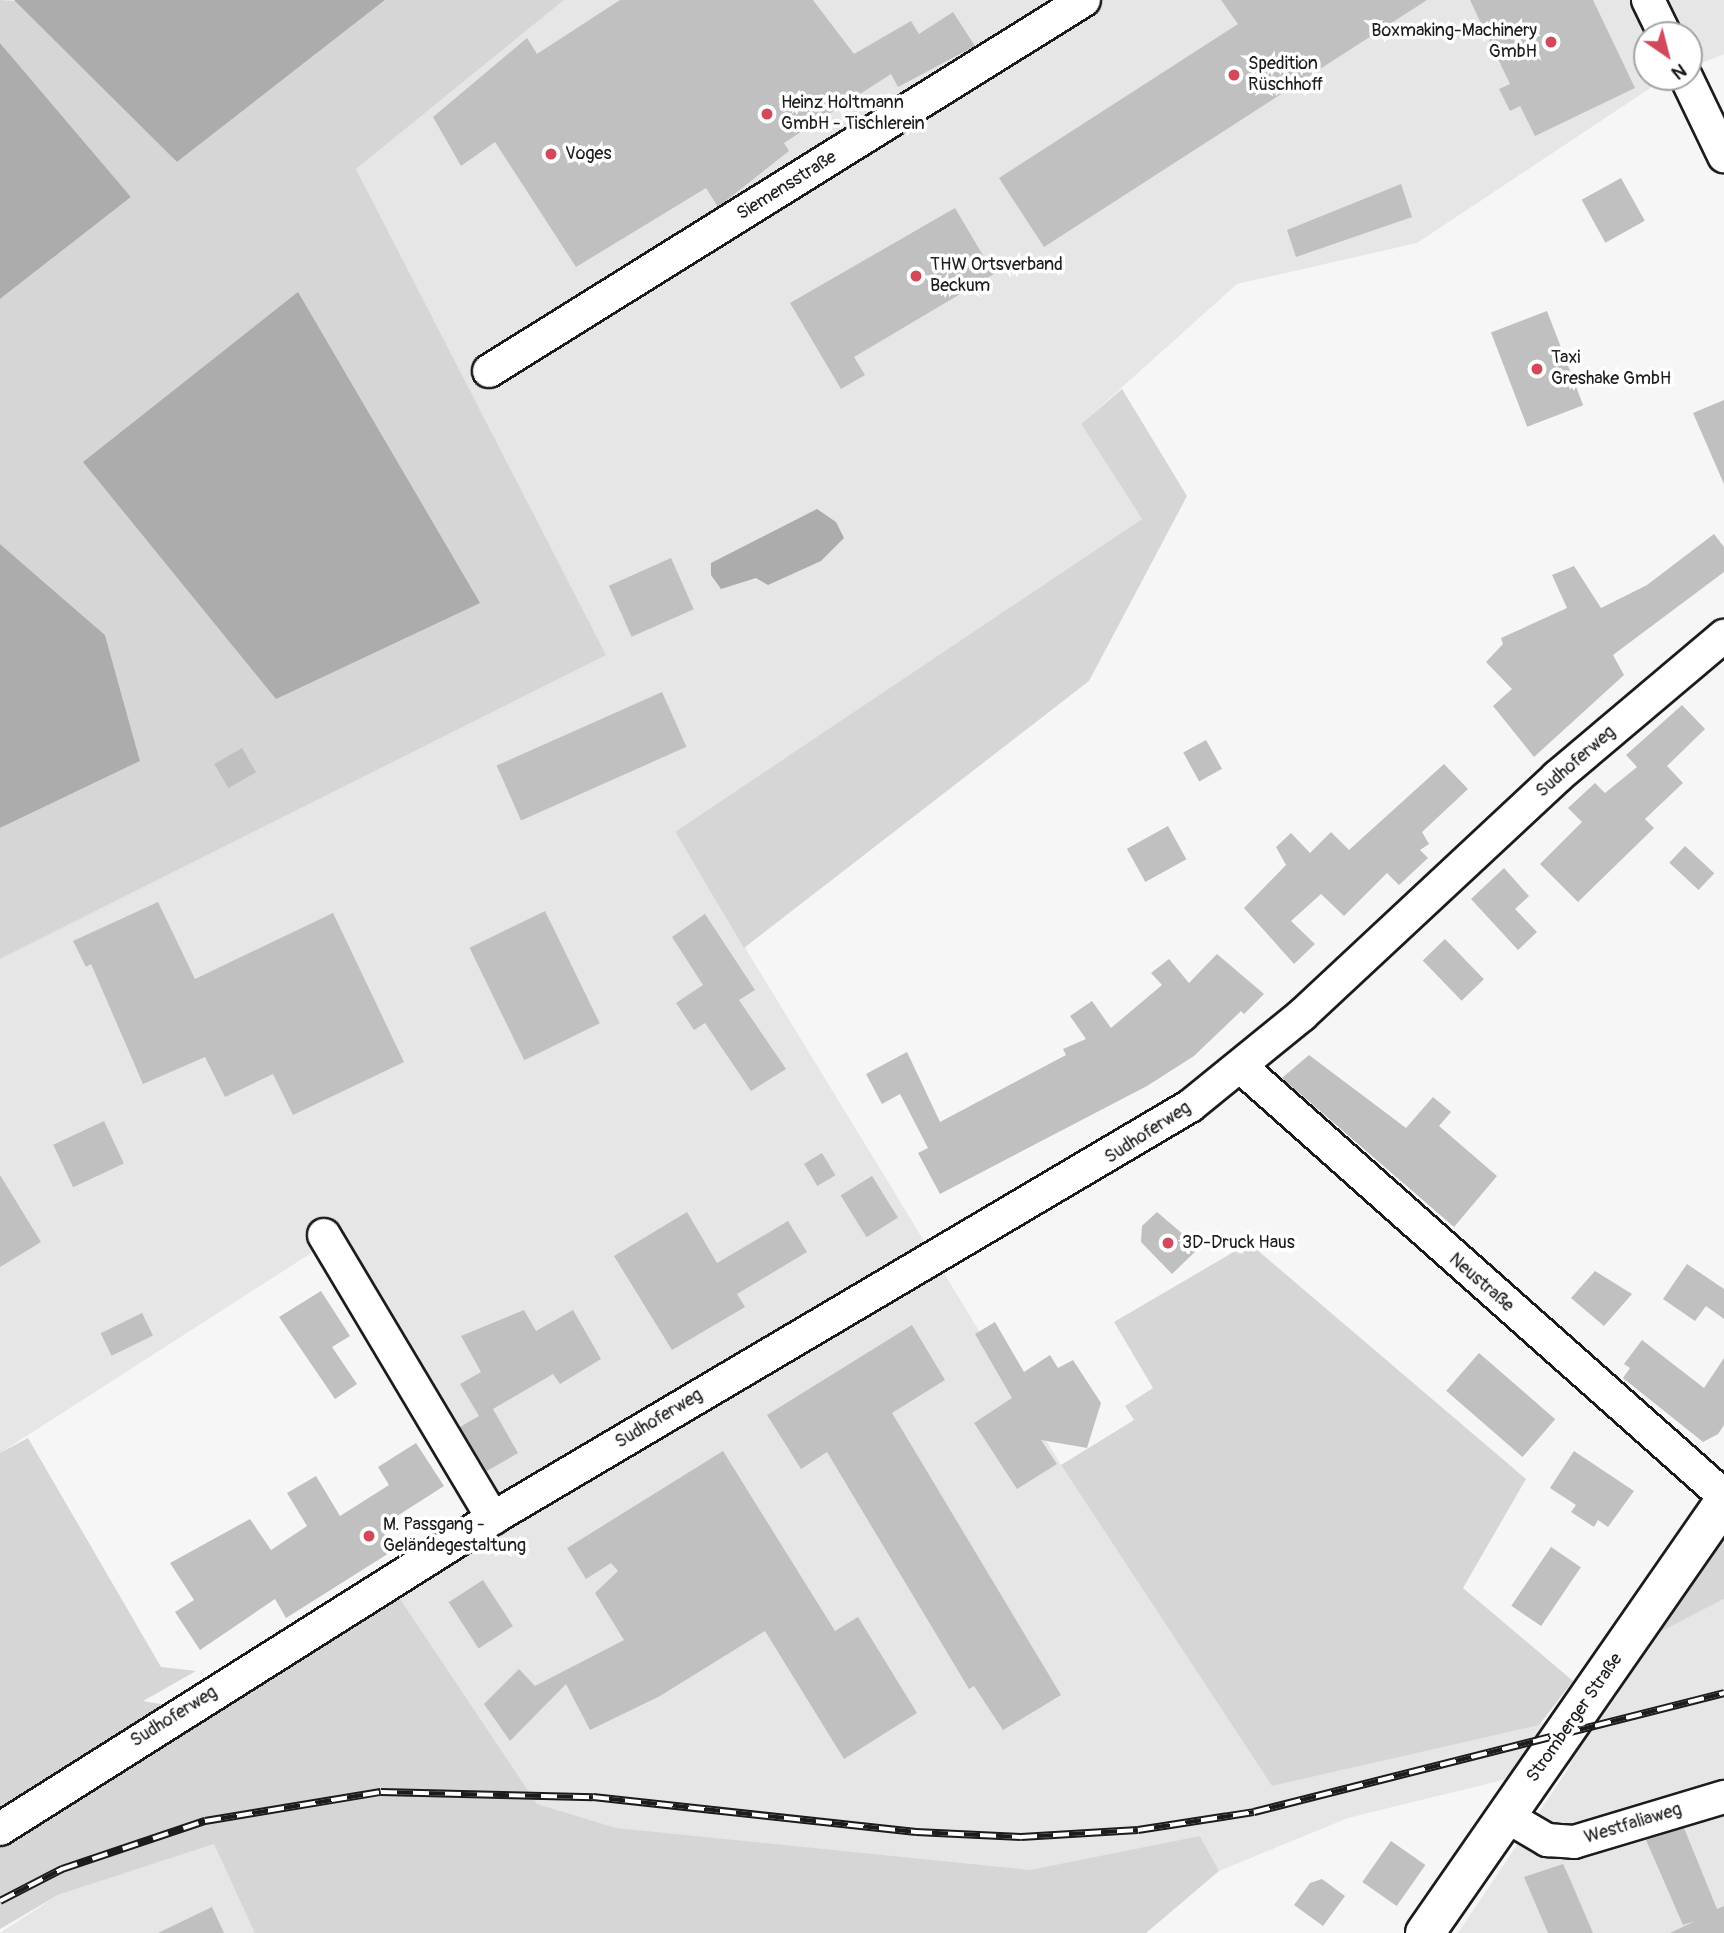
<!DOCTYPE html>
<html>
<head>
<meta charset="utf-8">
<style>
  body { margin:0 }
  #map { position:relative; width:1724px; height:1933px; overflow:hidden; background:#f6f6f6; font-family:Pangolin,sans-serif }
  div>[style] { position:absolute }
  .built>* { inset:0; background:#e6e6e6 }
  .green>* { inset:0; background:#d6d6d6 }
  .water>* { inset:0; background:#acacac }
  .building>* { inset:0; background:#c0c0c0; transform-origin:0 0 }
  .roads { filter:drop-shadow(2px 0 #1c1c1c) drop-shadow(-2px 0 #1c1c1c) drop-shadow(0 2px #1c1c1c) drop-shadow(0 -2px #1c1c1c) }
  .minor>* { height:32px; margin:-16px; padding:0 16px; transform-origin:16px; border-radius:16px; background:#fff }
  .major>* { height:38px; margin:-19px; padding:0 19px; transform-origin:19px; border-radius:19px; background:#fff }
  .rail>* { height:8px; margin-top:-4px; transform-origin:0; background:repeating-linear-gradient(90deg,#fff 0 16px,#1c1c1c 0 32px); box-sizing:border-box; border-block:2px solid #1c1c1c }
  .dots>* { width:19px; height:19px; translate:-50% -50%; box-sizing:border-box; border:4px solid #fff; border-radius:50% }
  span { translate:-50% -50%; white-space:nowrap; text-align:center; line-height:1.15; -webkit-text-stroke:7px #fff; paint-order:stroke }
  .poi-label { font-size:18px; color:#1c1c1c }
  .right { translate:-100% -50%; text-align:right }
  .left { translate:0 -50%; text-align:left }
  .street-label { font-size:18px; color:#1c1c1c }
  .north { position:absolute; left:1633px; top:21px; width:70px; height:70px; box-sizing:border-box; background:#fff; border:2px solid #a4a4a4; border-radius:50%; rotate:145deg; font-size:19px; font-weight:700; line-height:28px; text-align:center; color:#1c1c1c }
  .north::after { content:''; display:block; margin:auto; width:24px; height:32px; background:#d1495b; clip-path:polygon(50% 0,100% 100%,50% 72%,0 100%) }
</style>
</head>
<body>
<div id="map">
  <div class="built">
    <i style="clip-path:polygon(564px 0,1724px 0,1724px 54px,1689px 68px,1689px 35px,1647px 35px,1647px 77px,1667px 77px,1417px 243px,1237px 284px,1081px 424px,1142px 519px,675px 833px,1061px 1465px,1272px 1786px,1608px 1708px,1658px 1633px,1724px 1599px,1724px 1933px,1458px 1933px,1572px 1763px,1348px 1818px,1219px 1871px,1200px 1836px,929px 1933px,0 1933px,58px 1895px,214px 1844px,396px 1593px,510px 1526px,330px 1241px,0 1453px,0 959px,605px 655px,356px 169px)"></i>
  </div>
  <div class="green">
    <i style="clip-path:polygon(0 0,19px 1px,177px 162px,385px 0,564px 0,356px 169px,606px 655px,0 959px,0 828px,140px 761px,105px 635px,0 544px,0 299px,131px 197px,0 43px)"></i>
    <i style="clip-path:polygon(1122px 389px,1187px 496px,1089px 681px,744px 948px,675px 832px,1142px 519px,1081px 424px)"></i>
    <i style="clip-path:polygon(1249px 1243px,1526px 1479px,1463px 1588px,1573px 1681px,1539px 1725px,1272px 1786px,1061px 1465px,1134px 1420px,1125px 1406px,1153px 1388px,1114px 1322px)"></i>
    <i style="clip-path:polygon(28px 1438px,161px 1667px,196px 1671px,143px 1701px,215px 1713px,396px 1593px,537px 1804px,616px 1828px,1030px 1870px,1200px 1836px,1219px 1871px,1146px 1933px,255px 1933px,214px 1844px,58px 1895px,0 1929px,0 1453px)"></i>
    <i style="clip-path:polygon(1724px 1539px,1724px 1599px,1658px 1633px)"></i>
  </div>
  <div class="water">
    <i style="clip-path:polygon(14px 0,385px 0,177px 162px)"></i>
    <i style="clip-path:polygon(0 43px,131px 197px,0 299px)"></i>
    <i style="clip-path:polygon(298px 292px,480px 603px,276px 699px,83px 462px)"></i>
    <i style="clip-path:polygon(817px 509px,836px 522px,844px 538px,821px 561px,768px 585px,756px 578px,721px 589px,711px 575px,711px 563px)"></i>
    <i style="clip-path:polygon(0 544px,105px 635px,140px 761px,0 828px)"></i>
  </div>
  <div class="building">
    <i style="clip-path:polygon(620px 0,813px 0,854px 54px,911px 21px,919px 34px,953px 12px,975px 46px,898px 87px,891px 74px,784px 143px,789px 151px,718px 207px,706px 188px,576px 267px,495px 142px,461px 166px,433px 117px,527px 38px,537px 54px)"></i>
    <i style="clip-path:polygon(1221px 0,1427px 0,1044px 247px,999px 178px,1238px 24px)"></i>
    <i style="clip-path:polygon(1470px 0,1593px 0,1635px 88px,1535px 136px,1520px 106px,1510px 111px,1499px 89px,1510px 84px)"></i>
    <i style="left:1621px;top:178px;width:49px;height:45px;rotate:61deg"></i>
    <i style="clip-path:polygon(1401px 184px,1412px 217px,1296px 257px,1287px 230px)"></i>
    <i style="clip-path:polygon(955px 208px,994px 274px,854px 357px,865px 375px,841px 389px,790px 303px)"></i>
    <i style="left:1547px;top:311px;width:101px;height:60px;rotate:69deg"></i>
    <i style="clip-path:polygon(1724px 400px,1724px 484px,1693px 413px)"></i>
    <i style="clip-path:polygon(1714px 534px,1724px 547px,1724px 572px,1613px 655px,1624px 675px,1534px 757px,1493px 706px,1512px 689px,1486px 662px,1503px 644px,1501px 638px,1567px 608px,1552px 575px,1574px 566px,1601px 608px,1647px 585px)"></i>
    <i style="left:671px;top:558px;width:56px;height:68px;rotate:66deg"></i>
    <i style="left:662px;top:692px;width:60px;height:181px;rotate:66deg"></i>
    <i style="clip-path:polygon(1682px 705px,1705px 729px,1667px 766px,1683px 783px,1645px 819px,1654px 828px,1578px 902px,1540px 864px,1582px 822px,1568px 808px,1595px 783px,1605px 793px,1637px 767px,1626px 755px)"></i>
    <i style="left:1206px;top:740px;width:33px;height:26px;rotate:61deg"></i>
    <i style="left:242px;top:748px;width:28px;height:32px;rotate:60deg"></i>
    <i style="clip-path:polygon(1444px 764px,1468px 789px,1422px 832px,1429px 844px,1420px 850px,1428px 858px,1399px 885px,1387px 873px,1344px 916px,1321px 894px,1291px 921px,1315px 944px,1294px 964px,1244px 908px,1286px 865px,1276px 847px,1291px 833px,1310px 853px,1331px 832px,1349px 850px)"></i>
    <i style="left:1168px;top:826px;width:38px;height:47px;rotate:61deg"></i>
    <i style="left:1685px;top:846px;width:40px;height:23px;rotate:43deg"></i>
    <i style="clip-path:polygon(1504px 868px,1529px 896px,1515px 909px,1537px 932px,1518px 950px,1471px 899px)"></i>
    <i style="clip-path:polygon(158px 902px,195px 979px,333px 913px,404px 1062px,293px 1115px,273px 1074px,225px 1097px,205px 1057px,143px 1084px,91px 964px,86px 967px,73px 941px)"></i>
    <i style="left:545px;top:911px;width:125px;height:84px;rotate:64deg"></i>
    <i style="clip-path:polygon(705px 914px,755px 990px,739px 1000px,786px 1069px,751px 1091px,705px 1023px,694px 1030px,676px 1003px,703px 985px,672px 937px)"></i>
    <i style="left:1445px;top:939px;width:56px;height:31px;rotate:46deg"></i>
    <i style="clip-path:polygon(1217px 954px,1264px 994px,1244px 1014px,1241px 1011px,1194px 1056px,1147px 1086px,940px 1194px,918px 1153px,928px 1148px,900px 1094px,882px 1104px,866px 1074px,907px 1052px,940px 1122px,1066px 1055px,1063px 1049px,1086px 1039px,1070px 1016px,1092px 1001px,1111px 1028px,1162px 985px,1151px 973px,1169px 959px,1189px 983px)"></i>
    <i style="clip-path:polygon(1309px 1055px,1406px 1128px,1433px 1097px,1451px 1112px,1439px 1126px,1497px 1176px,1454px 1227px,1282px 1078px)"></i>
    <i style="left:104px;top:1121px;width:47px;height:56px;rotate:65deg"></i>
    <i style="left:822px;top:1153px;width:26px;height:21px;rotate:59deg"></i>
    <i style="clip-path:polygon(0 1175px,41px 1242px,0 1267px)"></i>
    <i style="left:872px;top:1176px;width:49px;height:37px;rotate:58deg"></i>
    <i style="clip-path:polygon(687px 1212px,717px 1263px,788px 1221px,807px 1252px,737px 1294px,745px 1307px,672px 1350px,614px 1256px)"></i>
    <i style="clip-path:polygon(1157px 1212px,1199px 1248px,1172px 1274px,1141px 1242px,1142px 1226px)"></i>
    <i style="clip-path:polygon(1687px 1264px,1724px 1289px,1724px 1319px,1706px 1306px,1695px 1321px,1663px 1299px)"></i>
    <i style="clip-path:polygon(1595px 1271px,1632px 1294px,1604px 1326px,1571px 1298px)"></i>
    <i style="clip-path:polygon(321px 1291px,350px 1336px,332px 1347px,357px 1384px,335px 1399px,279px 1317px)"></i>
    <i style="clip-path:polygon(524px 1310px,536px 1331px,573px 1310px,601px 1359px,560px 1384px,553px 1374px,493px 1409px,518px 1453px,487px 1471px,460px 1427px,479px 1416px,460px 1384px,481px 1372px,461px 1336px)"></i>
    <i style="left:142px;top:1313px;width:25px;height:46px;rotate:64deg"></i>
    <i style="clip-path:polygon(995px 1322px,1024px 1372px,1050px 1355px,1058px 1368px,1073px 1360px,1101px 1403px,1087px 1448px,1041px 1440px,1057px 1464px,1017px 1489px,974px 1423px,1012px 1398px,975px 1334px)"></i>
    <i style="clip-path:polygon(912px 1325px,945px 1380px,892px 1413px,1061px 1695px,1003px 1730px,974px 1686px,969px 1689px,827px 1452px,801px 1469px,767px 1415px)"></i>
    <i style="clip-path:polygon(1642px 1340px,1704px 1388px,1724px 1358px,1724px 1425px,1718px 1434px,1703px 1442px,1623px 1378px,1630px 1368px,1624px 1364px)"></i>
    <i style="left:1479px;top:1353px;width:101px;height:50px;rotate:41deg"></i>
    <i style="clip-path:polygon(416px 1443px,444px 1486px,380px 1527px,394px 1550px,286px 1618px,275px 1599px,200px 1650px,175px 1612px,194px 1600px,170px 1563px,250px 1519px,271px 1550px,307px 1526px,287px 1493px,316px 1476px,340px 1516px,389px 1485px,378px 1467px)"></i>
    <i style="clip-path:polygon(723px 1451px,835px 1631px,858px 1617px,917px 1713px,844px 1759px,765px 1631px,660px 1696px,590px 1730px,566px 1684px,510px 1741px,484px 1704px,519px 1669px,535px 1686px,624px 1640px,595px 1593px,618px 1571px,611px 1563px,586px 1579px,567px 1548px)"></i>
    <i style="clip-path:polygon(1574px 1451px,1634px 1491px,1608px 1527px,1598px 1520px,1594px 1527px,1571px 1512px,1576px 1505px,1550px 1488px)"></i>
    <i style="left:1551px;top:1547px;width:36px;height:71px;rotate:34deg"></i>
    <i style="left:483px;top:1580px;width:55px;height:41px;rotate:57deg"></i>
    <i style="clip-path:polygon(1684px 1828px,1717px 1909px,1724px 1906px,1724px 1933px,1670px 1933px,1695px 1921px,1683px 1925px,1646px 1840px)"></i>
    <i style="left:1391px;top:1841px;width:42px;height:50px;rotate:35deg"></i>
    <i style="clip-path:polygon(1563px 1864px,1569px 1877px,1593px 1933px,1548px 1933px,1524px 1877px)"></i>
    <i style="clip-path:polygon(1322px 1879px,1345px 1896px,1323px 1926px,1294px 1905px,1310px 1883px)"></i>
    <i style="clip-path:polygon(212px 1907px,224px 1933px,158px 1933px)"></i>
  </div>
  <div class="roads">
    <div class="minor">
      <i style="left:1648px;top:0;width:39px;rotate:64deg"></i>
      <i style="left:1686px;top:77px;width:88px;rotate:64.3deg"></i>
      <i style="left:489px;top:371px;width:701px;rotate:-31.94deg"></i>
      <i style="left:1241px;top:1067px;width:646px;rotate:41.61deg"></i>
      <i style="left:324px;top:1235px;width:330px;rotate:59.2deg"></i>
      <i style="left:1506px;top:1816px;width:48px;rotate:30.3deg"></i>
      <i style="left:1547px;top:1840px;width:27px;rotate:4deg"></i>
      <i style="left:1574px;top:1842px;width:157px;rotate:-16.7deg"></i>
      <i style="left:0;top:1829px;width:583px;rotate:-32.25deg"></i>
      <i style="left:493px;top:1518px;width:810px;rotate:-30.59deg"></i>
      <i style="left:1190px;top:1106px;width:144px;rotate:-39.1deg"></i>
      <i style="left:1302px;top:1015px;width:349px;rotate:-43deg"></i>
      <i style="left:1557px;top:777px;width:219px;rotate:-40.2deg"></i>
    </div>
    <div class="major">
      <i style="left:1425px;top:1933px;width:525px;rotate:-55.25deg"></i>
    </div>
  </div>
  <div class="rail">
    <i style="left:0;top:1901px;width:70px;rotate:-27.3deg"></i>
    <i style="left:62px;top:1869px;width:151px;rotate:-18.6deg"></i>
    <i style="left:205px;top:1821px;width:178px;rotate:-9.4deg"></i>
    <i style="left:381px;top:1792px;width:212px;rotate:1.4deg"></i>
    <i style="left:593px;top:1797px;width:325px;rotate:6.2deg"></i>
    <i style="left:916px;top:1832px;width:105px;rotate:2.7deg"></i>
    <i style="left:1021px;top:1837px;width:117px;rotate:-3.4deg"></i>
    <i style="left:1138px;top:1830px;width:117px;rotate:-8.8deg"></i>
    <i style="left:1254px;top:1812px;width:485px;rotate:-14.2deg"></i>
  </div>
  <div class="dots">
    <i style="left:1551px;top:42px;background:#d1495b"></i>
    <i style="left:1234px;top:75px;background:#d1495b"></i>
    <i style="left:767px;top:114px;background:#d1495b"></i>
    <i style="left:551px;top:154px;background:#d1495b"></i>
    <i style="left:916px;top:276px;background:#d1495b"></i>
    <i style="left:1537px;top:369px;background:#d1495b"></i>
    <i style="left:1168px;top:1243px;background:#d1495b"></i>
    <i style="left:369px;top:1536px;background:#d1495b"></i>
  </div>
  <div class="poi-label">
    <span class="right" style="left:1537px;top:42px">Boxmaking-Machinery<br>GmbH</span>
    <span class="left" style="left:1248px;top:75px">Spedition<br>Rüschhoff</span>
    <span class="left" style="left:781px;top:114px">Heinz Holtmann<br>GmbH - Tischlerein</span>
    <span class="left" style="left:565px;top:154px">Voges</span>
    <span class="left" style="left:930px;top:276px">THW Ortsverband<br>Beckum</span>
    <span class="left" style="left:1551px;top:369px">Taxi<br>Greshake GmbH</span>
    <span class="left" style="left:1182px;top:1243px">3D-Druck Haus</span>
    <span class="left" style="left:383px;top:1536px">M. Passgang -<br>Geländegestaltung</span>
  </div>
  <div class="street-label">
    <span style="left:787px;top:186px;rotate:-32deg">Siemensstraße</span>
    <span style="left:1576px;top:762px;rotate:-41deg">Sudhoferweg</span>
    <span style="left:1148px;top:1133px;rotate:-33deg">Sudhoferweg</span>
    <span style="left:1481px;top:1283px;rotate:41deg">Neustraße</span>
    <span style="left:659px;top:1419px;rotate:-31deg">Sudhoferweg</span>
    <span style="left:174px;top:1717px;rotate:-32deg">Sudhoferweg</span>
    <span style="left:1575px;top:1718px;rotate:-55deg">Stromberger Straße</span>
    <span style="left:1633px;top:1824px;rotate:-17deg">Westfaliaweg</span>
  </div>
  <div class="north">N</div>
</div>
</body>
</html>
